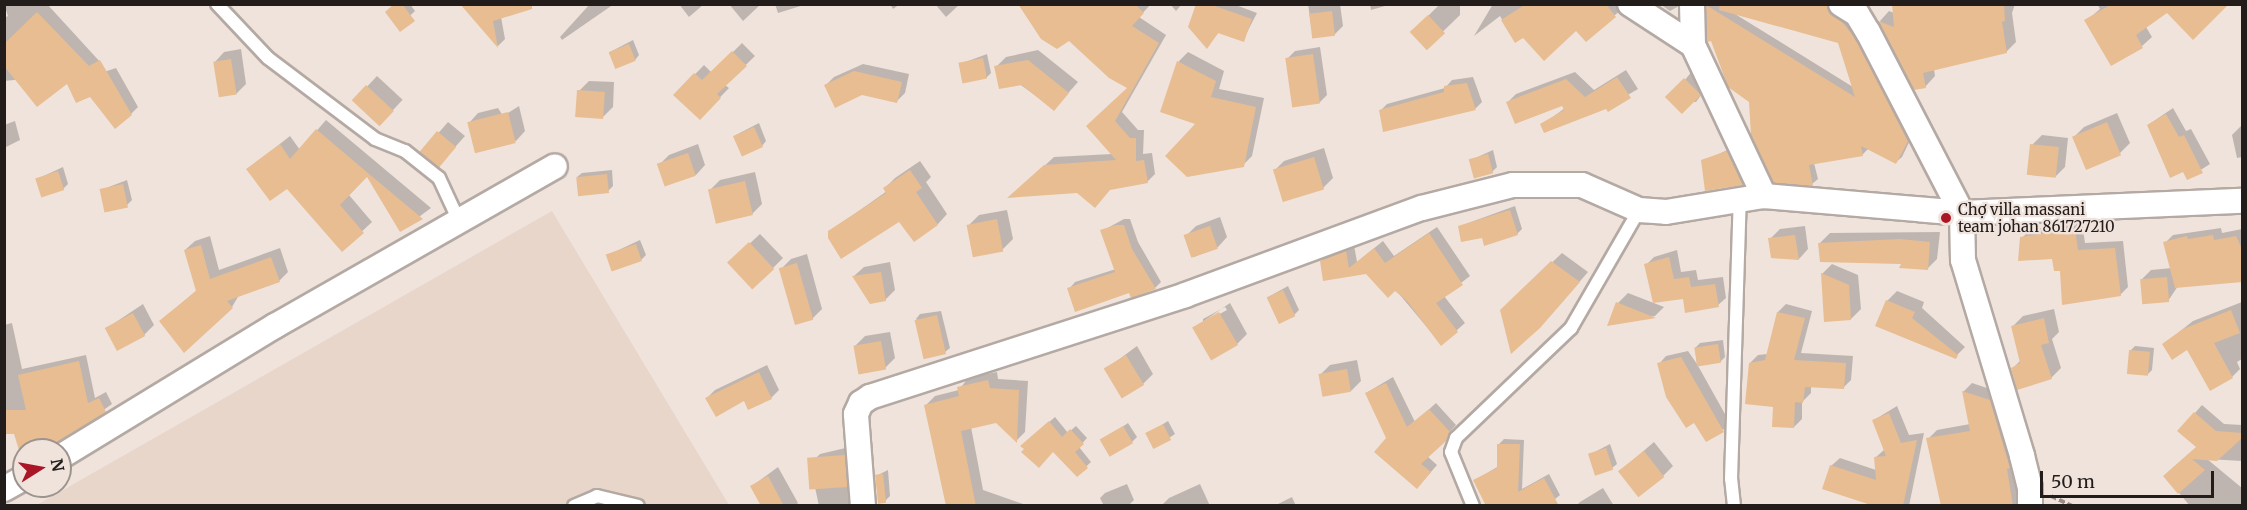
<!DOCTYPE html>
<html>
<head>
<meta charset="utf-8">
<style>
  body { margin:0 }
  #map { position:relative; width:2247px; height:510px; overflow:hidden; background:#efe3dc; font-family:Merriweather,serif }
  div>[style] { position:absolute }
  .built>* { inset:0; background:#e9d6cb }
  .shadow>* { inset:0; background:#0003; transform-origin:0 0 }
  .building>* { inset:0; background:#e8bd91; transform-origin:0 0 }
  .path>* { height:4px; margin-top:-2px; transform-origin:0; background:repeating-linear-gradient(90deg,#968d88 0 6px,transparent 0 9px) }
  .roads { filter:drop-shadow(2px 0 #b4a9a3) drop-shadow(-2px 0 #b4a9a3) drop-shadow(0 2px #b4a9a3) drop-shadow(0 -2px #b4a9a3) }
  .service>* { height:12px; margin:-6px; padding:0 6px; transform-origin:6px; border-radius:6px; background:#fff }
  .minor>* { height:24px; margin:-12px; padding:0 12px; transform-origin:12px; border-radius:12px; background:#fff }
  .dots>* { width:16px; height:16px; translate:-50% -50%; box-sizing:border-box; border:3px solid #efe3dc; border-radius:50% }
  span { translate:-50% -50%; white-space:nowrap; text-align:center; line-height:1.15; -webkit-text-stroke:4.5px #efe3dc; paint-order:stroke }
  .poi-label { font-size:15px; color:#221d1b }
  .left { translate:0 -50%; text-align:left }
  .frame { position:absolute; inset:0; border:6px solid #221d1b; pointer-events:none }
  .north { position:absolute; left:12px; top:438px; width:60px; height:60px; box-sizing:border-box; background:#efe3dc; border:2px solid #9d948f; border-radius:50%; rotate:79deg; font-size:16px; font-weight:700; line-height:24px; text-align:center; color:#221d1b }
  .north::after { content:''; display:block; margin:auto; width:21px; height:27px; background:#ab1627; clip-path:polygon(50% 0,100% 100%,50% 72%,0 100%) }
  .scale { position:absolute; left:2040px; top:471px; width:174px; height:27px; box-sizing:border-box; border:3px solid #221d1b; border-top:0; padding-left:8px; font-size:18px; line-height:21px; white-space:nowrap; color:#221d1b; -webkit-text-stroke:4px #efe3dc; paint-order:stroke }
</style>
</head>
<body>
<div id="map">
  <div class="built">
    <i style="clip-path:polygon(552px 211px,729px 505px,35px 506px)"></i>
  </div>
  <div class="shadow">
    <i style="clip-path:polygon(4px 4px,47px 4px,102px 64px,95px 72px,4px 81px,4px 18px,8px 16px)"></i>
    <i style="clip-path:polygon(395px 4px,410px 4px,415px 11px,398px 27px)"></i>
    <i style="clip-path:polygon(462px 4px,536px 4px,501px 17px,505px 39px,498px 46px)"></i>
    <i style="clip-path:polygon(590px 4px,614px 4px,562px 40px,560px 37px)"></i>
    <i style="clip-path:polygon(679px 4px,704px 4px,689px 17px)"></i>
    <i style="clip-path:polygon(729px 4px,761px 4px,743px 21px)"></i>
    <i style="clip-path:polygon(775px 4px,807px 4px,778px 13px)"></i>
    <i style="clip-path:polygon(890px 4px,900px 4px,893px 9px)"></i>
    <i style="clip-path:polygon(935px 4px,960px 4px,946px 17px)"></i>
    <i style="clip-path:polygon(1019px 4px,1151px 4px,1139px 17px,1166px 35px,1122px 112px,1138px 130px,1144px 130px,1143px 154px,1152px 153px,1155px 174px,1147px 182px,1011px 197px,1054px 157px,1112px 154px,1088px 126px,1129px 87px,1069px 39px,1041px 38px)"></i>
    <i style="clip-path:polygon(1170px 4px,1182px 4px,1176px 11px)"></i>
    <i style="clip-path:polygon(1197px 4px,1233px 4px,1257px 13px,1243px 40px,1219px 32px,1207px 47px)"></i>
    <i style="clip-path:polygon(1308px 4px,1340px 4px,1343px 26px,1334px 35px,1313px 38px)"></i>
    <i style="clip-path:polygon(1370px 4px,1392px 4px,1371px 10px)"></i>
    <i style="clip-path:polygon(1440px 4px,1460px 4px,1460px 15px,1426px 48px,1412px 32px)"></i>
    <i style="clip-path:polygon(1493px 4px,1618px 4px,1622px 9px,1586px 40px,1577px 29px,1523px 36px,1515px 41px,1500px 16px,1474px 36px)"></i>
    <i style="clip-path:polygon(1660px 4px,1683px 4px,1670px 11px)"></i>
    <i style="clip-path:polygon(evenodd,1706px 4px,1834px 4px,1852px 19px,1913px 134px,1902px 157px,1896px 162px,1869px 148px,1862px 155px,1814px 163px,1818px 179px,1812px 184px,1751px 101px,1712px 39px,1709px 40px,1706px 4px,1735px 14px,1839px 42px,1853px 87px,1735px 14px)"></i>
    <i style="clip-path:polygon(1894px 4px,2015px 4px,2012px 13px,2016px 42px,2006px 52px,1934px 69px,1935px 76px,1925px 87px,1915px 89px,1880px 21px,1889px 11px,1894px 13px)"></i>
    <i style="clip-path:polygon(2097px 4px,2227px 4px,2167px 11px,2146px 27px,2152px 37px,2142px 46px,2112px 64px,2086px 21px,2100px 9px)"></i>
    <i style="clip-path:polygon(633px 40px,639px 55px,635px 60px,610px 52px)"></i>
    <i style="clip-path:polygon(742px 43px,755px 56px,725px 85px,729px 88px,700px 118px,675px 95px,704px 65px,712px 73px)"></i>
    <i style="clip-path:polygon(1320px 47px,1327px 95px,1319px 103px,1287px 59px,1295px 51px)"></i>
    <i style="clip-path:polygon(241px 49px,246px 84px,236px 94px,215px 62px,224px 52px)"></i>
    <i style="clip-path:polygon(1038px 50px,1078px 82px,1054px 109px,996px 67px,1006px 57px)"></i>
    <i style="clip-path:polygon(1188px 52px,1224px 71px,1219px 89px,1264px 98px,1252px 156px,1243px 165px,1198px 124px,1162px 111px,1179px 61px)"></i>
    <i style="clip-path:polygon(987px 54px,991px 73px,986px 78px,960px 64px)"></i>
    <i style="clip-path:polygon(863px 64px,909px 74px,905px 93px,897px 101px,826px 85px,834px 77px)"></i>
    <i style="clip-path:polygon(116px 68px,138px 107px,131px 114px,89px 77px)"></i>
    <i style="clip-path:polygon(1694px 69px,1709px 84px,1696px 102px,1669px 99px)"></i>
    <i style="clip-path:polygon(1626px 70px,1638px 89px,1607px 107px,1542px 125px,1565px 108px,1563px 104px,1508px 102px,1516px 94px,1575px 72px,1594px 90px)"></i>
    <i style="left:377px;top:76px;width:35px;height:33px;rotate:43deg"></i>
    <i style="clip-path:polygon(1473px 77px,1482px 102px,1476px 108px,1385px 130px,1381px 110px,1387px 104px,1445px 88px,1452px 80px)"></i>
    <i style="clip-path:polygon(589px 81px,614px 82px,613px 107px,603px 117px,579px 91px)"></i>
    <i style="clip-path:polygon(519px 106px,525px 131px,516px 141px,469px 123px,478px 113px,498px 108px,503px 116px)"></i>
    <i style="clip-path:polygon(2173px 108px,2186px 131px,2191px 129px,2210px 164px,2188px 178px,2148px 125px)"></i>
    <i style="clip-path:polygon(2117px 113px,2130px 143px,2120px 153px,2087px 168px,2074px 137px,2084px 127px)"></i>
    <i style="clip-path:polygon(326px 120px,431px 208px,401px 230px,367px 175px,349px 195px,372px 222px,342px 250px,287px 187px,248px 169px,290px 136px,300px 150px)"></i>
    <i style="clip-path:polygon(15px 121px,20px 140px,4px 148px,4px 125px)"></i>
    <i style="clip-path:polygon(448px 122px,465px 136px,448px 155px,422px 152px)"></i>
    <i style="clip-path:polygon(759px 123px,766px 141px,762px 146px,734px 136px)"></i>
    <i style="clip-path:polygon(2242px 125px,2242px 157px,2237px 158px,2232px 135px)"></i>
    <i style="clip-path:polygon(2042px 135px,2068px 138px,2065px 167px,2055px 177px,2032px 145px)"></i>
    <i style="clip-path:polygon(698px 144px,705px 165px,696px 175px,659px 165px,669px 155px)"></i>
    <i style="clip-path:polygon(1324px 148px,1333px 178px,1323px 188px,1274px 171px,1284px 161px)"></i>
    <i style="clip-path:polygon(1732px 148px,1747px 179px,1742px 184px,1706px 190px,1703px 161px)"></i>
    <i style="clip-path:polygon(1493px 150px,1497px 167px,1492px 172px,1471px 160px)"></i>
    <i style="clip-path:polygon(920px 161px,931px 177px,926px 182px,947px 214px,938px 224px,914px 240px,899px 220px,829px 232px,887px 191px,885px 188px,895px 178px)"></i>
    <i style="clip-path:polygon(63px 167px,68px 184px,63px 189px,37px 179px)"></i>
    <i style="clip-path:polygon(612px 170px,613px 186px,608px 191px,577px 177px,582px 173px)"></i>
    <i style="clip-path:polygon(755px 172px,762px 204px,752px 214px,710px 190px,720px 180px)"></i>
    <i style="clip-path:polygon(127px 180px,132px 200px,127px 205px,101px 190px)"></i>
    <i style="clip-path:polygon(1515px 206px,1522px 229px,1517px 234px,1483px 236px,1460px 226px)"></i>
    <i style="clip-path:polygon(1007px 210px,1013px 239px,1003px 249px,975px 255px,969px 225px,979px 215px)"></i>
    <i style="clip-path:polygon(1220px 217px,1227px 237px,1218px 247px,1194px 257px,1186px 236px,1196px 226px)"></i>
    <i style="clip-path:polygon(1124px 219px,1130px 219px,1138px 242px,1161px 282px,1155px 288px,1069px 289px,1075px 282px,1116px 269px,1102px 231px)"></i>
    <i style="clip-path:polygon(2082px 222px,2085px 243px,2123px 241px,2128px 287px,2120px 295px,2063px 303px,2061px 269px,2054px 258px,2022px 238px,2030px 230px)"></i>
    <i style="clip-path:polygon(1805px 226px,1808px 249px,1799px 259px,1770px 239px,1780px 229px)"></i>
    <i style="clip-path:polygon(1437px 227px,1470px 276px,1444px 296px,1465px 323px,1441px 344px,1395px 289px,1367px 273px,1322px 261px,1329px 253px,1354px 245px,1357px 262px,1383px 241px,1394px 256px)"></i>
    <i style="clip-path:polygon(2221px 228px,2222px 233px,2242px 229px,2242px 280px,2178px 286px,2168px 301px,2141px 280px,2151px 270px,2172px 268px,2165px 243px,2173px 235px)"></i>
    <i style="clip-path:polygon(1940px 232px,1937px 259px,1927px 269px,1820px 243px,1830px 233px)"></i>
    <i style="clip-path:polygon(760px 234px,783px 258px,773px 268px,729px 263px)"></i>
    <i style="clip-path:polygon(210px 236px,219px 270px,280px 248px,288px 272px,279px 281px,239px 295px,232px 307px,161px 321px,197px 290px,185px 250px,195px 241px)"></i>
    <i style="clip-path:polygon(640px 240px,646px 255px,641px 260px,608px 255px)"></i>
    <i style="clip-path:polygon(1677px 250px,1681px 272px,1696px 270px,1698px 280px,1723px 277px,1726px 298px,1718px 305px,1684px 297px,1646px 265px,1654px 257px)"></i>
    <i style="clip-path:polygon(1562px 253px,1588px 272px,1549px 317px,1502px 310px)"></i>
    <i style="clip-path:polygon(807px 254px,822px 309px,812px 319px,781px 269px,791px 259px)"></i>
    <i style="clip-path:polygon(890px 262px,895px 290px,885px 300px,854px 276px,864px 267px)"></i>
    <i style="clip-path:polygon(1832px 264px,1858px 275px,1861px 309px,1851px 319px,1822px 274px)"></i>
    <i style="clip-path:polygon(1288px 286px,1299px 310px,1294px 315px,1268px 297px)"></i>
    <i style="clip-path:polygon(1897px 291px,1924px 302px,1922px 308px,1965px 347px,1955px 357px,1887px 301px)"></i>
    <i style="clip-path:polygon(1628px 293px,1664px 307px,1655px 316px,1609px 324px,1618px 303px)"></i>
    <i style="clip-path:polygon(2242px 302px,2242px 359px,2237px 362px,2240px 369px,2232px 377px,2187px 348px,2164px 344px,2193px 321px)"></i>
    <i style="clip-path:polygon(evenodd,1230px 303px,1247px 334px,1237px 344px,1194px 328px,1230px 303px,1225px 307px,1227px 310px,1203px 323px,1203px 319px,1225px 307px)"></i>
    <i style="clip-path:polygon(143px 304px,154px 325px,144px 335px,107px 328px)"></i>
    <i style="clip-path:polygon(1786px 304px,1812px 311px,1801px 353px,1853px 356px,1851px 380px,1843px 388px,1811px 386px,1811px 393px,1802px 402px,1802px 419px,1794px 427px,1774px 405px,1750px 363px,1758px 355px,1768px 354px,1778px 312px)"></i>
    <i style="clip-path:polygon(2054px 309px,2059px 332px,2052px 339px,2061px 368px,2051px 378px,2015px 366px,2021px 360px,2013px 326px,2023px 316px)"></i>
    <i style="clip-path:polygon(941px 311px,950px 348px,945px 352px,916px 319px,920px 314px)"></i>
    <i style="clip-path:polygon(12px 323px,22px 369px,86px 355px,95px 398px,106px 392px,112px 404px,47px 450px,24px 450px,23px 458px,15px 433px,4px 433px,4px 325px)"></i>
    <i style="clip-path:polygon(890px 332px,895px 358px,885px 368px,855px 346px,865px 336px)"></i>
    <i style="clip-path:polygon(1723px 340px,1725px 357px,1720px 362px,1697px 364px,1730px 423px,1723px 430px,1659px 364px,1666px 356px,1688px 351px,1697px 364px,1695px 348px,1700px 343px)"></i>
    <i style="clip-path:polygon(1137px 346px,1153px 374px,1143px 384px,1106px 369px)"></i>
    <i style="clip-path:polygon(2135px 346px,2154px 348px,2152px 370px,2147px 375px,2130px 351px)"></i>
    <i style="clip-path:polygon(1357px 360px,1361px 381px,1351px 391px,1320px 375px,1330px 365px)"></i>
    <i style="clip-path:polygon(767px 365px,779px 390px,771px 398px,707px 398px,715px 390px)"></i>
    <i style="clip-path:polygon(997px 372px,998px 379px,1028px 381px,1025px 432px,1017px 440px,997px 421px,971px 427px,983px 490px,1029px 506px,947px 506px,926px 405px,935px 396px,959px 390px,968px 378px)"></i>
    <i style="clip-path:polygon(1393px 377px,1415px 422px,1436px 403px,1456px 425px,1427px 456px,1437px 465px,1424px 480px,1388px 438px,1366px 393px)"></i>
    <i style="clip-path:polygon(1972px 383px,1999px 392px,2022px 499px,2016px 506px,1943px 506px,1928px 439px,1937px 430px,1970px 424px,1963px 392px)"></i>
    <i style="clip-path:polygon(2202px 405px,2224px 424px,2242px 425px,2242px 461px,2207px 459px,2242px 488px,2242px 506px,2190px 506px,2165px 476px,2198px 446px,2179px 431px)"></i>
    <i style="clip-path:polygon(1897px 406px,1909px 435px,1924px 433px,1909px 506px,1879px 506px,1831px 466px,1840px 458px,1876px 470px,1875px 458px,1885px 449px,1874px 420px)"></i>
    <i style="clip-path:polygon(1055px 417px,1068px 433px,1076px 426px,1087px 438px,1079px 447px,1091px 462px,1077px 475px,1053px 450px,1027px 441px)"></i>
    <i style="clip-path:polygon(1168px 421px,1175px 434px,1154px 448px,1147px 434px)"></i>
    <i style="clip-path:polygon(1128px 423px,1137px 437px,1132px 442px,1102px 441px)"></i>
    <i style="clip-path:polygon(1504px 439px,1524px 440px,1522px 489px,1549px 474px,1560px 495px,1555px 499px,1547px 506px,1475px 480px,1499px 466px,1499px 444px)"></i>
    <i style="clip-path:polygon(1654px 442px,1673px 466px,1663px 476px,1620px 471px)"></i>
    <i style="clip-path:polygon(1610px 444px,1617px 464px,1612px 468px,1589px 455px)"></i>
    <i style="clip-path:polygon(854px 446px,852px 506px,819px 506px,810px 464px,820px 454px)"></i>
    <i style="clip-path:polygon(778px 467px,798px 503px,795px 506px,763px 506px,752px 486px)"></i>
    <i style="clip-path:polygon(888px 470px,890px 496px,885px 501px,876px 476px)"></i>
    <i style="clip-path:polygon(1127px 484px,1134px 500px,1129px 505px,1104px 506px,1100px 498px,1105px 493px)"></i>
    <i style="clip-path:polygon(1200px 484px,1210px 506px,1161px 506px,1169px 498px)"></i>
    <i style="clip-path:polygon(1603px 488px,1614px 506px,1576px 506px,1580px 502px)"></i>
    <i style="clip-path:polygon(1292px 497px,1296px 506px,1276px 506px,1276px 505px)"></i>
  </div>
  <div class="building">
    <i style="clip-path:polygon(394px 4px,402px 4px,415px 21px,400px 32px,385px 12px)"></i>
    <i style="clip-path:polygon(460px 4px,532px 4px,532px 9px,493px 21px,498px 48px)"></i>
    <i style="clip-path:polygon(1018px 4px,1135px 4px,1144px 13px,1132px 26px,1159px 43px,1115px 121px,1130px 138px,1136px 138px,1136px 161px,1144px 160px,1148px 183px,1110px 190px,1095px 208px,1077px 193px,1007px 198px,1044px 165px,1116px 160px,1086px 126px,1127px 88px,1109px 78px,1069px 41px,1057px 49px,1041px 39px)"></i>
    <i style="clip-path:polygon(1196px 4px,1209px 4px,1252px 19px,1244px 42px,1218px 33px,1207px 49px,1188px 27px)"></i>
    <i style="clip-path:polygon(1526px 4px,1606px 4px,1616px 17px,1586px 42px,1576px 31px,1544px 61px,1523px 38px,1515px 43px,1501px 20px)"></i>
    <i style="clip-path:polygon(1720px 4px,1827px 4px,1856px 39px,1908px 141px,1896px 164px,1861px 146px,1863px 156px,1809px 165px,1813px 186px,1773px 183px,1751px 135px,1749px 102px,1728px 87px,1711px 41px,1707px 42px,1706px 5px,1855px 97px,1838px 43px,1719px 10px)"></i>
    <i style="clip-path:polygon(1892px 4px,2004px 4px,2005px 21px,2002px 22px,2007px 53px,1923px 73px,1926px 88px,1914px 90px,1878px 21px,1894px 27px)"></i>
    <i style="clip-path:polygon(2112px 4px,2229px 4px,2193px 40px,2167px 13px,2136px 35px,2143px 48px,2111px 66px,2084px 20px)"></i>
    <i style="left:1332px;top:11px;width:25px;height:23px;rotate:83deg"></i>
    <i style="clip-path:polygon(37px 12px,89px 66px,100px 60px,132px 115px,115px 129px,90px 97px,76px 103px,67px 84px,37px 107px,4px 66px,4px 44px)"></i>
    <i style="left:1428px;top:15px;width:25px;height:25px;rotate:47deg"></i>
    <i style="left:629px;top:44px;width:18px;height:22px;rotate:68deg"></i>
    <i style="clip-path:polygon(732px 51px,747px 66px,717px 94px,721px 98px,700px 120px,673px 95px,694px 73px,702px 80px)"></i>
    <i style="left:1313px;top:54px;width:50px;height:28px;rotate:82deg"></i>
    <i style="left:983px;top:58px;width:21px;height:25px;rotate:79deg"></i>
    <i style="left:231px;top:59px;width:36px;height:18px;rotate:81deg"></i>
    <i style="clip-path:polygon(1028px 60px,1069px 93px,1054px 111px,1022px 85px,999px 89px,994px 66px)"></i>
    <i style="clip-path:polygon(1177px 61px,1216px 81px,1211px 97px,1256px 107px,1244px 167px,1187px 177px,1165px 156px,1195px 124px,1160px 112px)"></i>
    <i style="clip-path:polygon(854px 71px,902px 82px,897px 103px,862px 95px,835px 108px,824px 85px)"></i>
    <i style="clip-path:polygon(1617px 77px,1631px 98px,1608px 112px,1606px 109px,1544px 133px,1540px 124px,1564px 110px,1562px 106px,1515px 124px,1506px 102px,1566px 79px,1585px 97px)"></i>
    <i style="left:1684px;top:78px;width:24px;height:27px;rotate:45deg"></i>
    <i style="clip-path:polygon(1467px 83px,1476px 110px,1383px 132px,1379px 110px,1444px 92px,1444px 86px)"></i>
    <i style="left:366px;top:85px;width:38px;height:21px;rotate:43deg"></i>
    <i style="left:577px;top:90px;width:28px;height:27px;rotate:4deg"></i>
    <i style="left:508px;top:112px;width:32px;height:42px;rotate:76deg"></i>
    <i style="clip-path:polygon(2166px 114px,2179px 137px,2184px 135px,2203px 173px,2187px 180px,2183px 172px,2170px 178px,2147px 125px)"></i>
    <i style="left:2107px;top:122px;width:36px;height:38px;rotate:67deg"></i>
    <i style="left:754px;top:127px;width:22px;height:23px;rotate:66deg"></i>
    <i style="clip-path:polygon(316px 129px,369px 174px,423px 219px,400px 232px,367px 177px,340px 205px,364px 233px,342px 252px,287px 189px,270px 201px,246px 169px,280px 144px,290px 159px)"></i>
    <i style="left:437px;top:131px;width:25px;height:27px;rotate:40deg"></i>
    <i style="left:2030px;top:144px;width:29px;height:31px;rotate:6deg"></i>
    <i style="clip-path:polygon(1727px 151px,1743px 185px,1705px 191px,1701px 160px)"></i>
    <i style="left:688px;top:153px;width:24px;height:33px;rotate:71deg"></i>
    <i style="left:1488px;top:154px;width:20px;height:20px;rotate:75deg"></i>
    <i style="left:1314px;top:157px;width:34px;height:43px;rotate:73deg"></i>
    <i style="clip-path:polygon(910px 170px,922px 188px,916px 192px,938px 225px,914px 242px,899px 222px,841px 259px,828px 238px,828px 231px,886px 193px,883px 188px)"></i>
    <i style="left:58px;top:171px;width:20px;height:24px;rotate:72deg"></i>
    <i style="left:607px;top:174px;width:19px;height:31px;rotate:84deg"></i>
    <i style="left:745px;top:181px;width:35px;height:38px;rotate:77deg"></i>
    <i style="left:123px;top:184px;width:24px;height:24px;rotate:78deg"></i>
    <i style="clip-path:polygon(1510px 210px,1518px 235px,1484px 246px,1482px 238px,1461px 242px,1458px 226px)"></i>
    <i style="left:997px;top:219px;width:33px;height:31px;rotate:79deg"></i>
    <i style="clip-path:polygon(1116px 225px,1124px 225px,1132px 249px,1156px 289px,1131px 298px,1129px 293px,1075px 312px,1067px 288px,1115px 272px,1100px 230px)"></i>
    <i style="left:1210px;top:226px;width:24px;height:28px;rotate:71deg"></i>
    <i style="clip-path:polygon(2075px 229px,2078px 250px,2115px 248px,2121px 296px,2062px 305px,2060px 271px,2054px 271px,2052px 259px,2018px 261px,2020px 237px)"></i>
    <i style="clip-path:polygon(1429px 233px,1463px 285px,1436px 303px,1458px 332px,1441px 346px,1407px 301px,1395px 291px,1388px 298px,1366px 274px,1323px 281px,1320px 261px,1346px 251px,1349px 268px,1374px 248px,1385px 263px)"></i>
    <i style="clip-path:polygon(1795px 235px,1799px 260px,1771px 258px,1768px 238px)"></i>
    <i style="clip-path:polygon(2213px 235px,2214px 240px,2236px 236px,2242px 249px,2242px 282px,2175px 288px,2163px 242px,2187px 236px,2188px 239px)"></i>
    <i style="clip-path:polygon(1900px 239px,1930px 242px,1928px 270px,1899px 268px,1901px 264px,1820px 262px,1818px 243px)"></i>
    <i style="left:749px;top:242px;width:37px;height:30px;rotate:47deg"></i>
    <i style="left:636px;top:244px;width:18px;height:32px;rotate:71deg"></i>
    <i style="clip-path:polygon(201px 245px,210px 279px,271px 257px,280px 282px,227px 301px,233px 308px,184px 353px,159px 321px,196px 291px,184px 250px)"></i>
    <i style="clip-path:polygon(1669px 257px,1674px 279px,1689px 277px,1691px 287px,1715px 284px,1719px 307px,1685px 313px,1683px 299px,1653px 303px,1644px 264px)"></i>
    <i style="clip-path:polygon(1551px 261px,1580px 282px,1540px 328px,1511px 354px,1500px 310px)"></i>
    <i style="left:797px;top:263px;width:59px;height:19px;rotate:74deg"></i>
    <i style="clip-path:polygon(881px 272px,886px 301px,870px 304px,852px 276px)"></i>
    <i style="clip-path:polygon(1821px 273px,1849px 285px,1851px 320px,1824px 322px)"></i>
    <i style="left:2167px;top:277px;width:25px;height:27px;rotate:85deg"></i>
    <i style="left:1283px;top:290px;width:29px;height:18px;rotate:65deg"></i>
    <i style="clip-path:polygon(1886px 300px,1915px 312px,1912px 318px,1958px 355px,1956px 359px,1875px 326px)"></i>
    <i style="clip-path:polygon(1616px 302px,1656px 318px,1607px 326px)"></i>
    <i style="clip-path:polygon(2231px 310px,2240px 333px,2214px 343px,2233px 378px,2210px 391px,2187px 350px,2172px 360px,2162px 344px,2183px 329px)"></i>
    <i style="left:1219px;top:312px;width:38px;height:31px;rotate:60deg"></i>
    <i style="clip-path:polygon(1777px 312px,1805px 318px,1794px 360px,1846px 363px,1844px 389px,1805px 387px,1803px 403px,1795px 402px,1794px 428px,1772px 427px,1773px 407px,1745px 404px,1749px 363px,1765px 360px)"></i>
    <i style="left:133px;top:313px;width:26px;height:32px;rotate:62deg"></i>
    <i style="left:937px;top:315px;width:40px;height:23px;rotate:77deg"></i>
    <i style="clip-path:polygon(2044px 318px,2049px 343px,2041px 345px,2052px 379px,2017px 390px,2011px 368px,2020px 363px,2011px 326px)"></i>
    <i style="left:881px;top:341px;width:29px;height:28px;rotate:80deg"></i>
    <i style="left:1718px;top:344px;width:19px;height:24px;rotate:81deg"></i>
    <i style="left:2129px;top:350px;width:21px;height:24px;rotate:5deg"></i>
    <i style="left:1126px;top:355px;width:35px;height:26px;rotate:59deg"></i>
    <i style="clip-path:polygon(1681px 357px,1724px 432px,1706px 442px,1694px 423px,1686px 428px,1666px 397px,1657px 363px)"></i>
    <i style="clip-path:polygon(79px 361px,88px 403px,99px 398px,106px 412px,48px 450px,19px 450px,14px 434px,4px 434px,4px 410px,26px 410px,18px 375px)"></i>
    <i style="left:1347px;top:369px;width:23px;height:29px;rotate:80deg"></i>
    <i style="clip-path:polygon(759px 372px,772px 399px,748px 410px,744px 401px,716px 417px,705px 398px)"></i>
    <i style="clip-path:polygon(988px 380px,990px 388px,1019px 390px,1017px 443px,996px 423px,961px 431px,976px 506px,946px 506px,924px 405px,959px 396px,957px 387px)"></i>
    <i style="clip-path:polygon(1386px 383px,1407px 427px,1429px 409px,1450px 432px,1446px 441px,1421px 464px,1431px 472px,1417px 489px,1374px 452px,1386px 438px,1365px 393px)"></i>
    <i style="clip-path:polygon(1962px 391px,1990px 400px,2010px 468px,2007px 469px,2013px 506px,1941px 506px,1926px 438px,1970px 431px)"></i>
    <i style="clip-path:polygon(2194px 412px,2216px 431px,2242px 433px,2242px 438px,2217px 461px,2192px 459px,2205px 470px,2178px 494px,2163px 476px,2196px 447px,2177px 431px)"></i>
    <i style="clip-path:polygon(1889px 413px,1901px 443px,1917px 440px,1903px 506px,1874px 506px,1822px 489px,1830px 465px,1876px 480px,1874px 457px,1886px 456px,1872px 420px)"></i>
    <i style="clip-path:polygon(1049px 421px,1062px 437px,1070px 429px,1084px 444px,1075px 452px,1088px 468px,1077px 477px,1053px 452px,1039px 468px,1021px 452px,1024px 449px,1020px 446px)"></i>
    <i style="left:1163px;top:424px;width:18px;height:20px;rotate:63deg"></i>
    <i style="left:1123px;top:426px;width:20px;height:27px;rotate:60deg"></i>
    <i style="clip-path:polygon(1497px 444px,1520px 444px,1518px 492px,1544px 478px,1559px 506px,1486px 506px,1473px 480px,1497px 468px)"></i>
    <i style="left:1606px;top:448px;width:23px;height:19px;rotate:72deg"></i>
    <i style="left:1644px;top:451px;width:33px;height:33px;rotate:52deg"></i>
    <i style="left:845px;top:455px;width:32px;height:38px;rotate:86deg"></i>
    <i style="left:883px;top:474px;width:29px;height:8px;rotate:84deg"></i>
    <i style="clip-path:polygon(768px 476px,784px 506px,761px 506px,750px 486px)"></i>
  </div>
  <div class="path">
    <i style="left:2051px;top:496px;width:23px;rotate:25deg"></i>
  </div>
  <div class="roads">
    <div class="service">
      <i style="left:217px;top:4px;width:74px;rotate:46.6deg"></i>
      <i style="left:268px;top:58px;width:134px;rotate:37.1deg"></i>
      <i style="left:375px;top:139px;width:32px;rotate:22deg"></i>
      <i style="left:405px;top:151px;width:43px;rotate:38.5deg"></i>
      <i style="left:439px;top:178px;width:47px;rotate:65.1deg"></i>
      <i style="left:574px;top:506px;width:25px;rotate:-23deg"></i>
      <i style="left:597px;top:496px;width:42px;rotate:13.7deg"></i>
      <i style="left:1473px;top:506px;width:58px;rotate:-112.2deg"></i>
      <i style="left:1451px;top:452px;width:15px;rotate:-70deg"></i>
      <i style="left:1456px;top:438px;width:159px;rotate:-43.7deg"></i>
      <i style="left:1571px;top:328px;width:136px;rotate:-60deg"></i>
      <i style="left:1734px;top:506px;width:27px;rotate:-96deg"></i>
      <i style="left:1731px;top:479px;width:279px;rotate:-88.2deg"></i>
    </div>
    <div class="minor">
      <i style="left:1630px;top:4px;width:75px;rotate:33.1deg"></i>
      <i style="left:1692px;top:4px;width:41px;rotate:88.6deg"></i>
      <i style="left:1693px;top:45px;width:167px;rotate:64.8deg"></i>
      <i style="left:1841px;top:4px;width:19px;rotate:32deg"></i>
      <i style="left:1857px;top:14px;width:21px;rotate:59deg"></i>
      <i style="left:1868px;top:32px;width:204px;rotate:62.6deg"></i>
      <i style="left:1962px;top:213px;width:47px;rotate:88.8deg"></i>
      <i style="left:1963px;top:260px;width:205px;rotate:73.2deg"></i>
      <i style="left:2022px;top:456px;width:33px;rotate:76deg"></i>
      <i style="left:2030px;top:488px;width:18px;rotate:90deg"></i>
      <i style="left:60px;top:457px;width:252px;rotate:-31.4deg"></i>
      <i style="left:275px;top:326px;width:322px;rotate:-29.7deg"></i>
      <i style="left:4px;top:489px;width:23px;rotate:-29deg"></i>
      <i style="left:863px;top:506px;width:92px;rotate:-94.4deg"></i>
      <i style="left:856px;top:414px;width:12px;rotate:-66deg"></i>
      <i style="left:861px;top:403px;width:11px;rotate:-34deg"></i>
      <i style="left:870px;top:397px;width:331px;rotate:-17.9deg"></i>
      <i style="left:1185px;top:295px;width:252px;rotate:-20.2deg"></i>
      <i style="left:1422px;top:208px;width:94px;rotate:-14.2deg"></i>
      <i style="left:1513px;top:185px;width:69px"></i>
      <i style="left:1582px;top:185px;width:62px;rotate:23.7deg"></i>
      <i style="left:1639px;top:210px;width:27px;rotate:4deg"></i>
      <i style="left:1666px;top:212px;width:99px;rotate:-9.3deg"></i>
      <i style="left:1764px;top:196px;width:199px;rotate:4.9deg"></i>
      <i style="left:1962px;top:213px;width:280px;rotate:-2.5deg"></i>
    </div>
  </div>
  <div class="dots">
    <i style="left:1946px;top:218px;background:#ab1627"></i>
  </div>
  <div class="poi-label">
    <span class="left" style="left:1958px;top:218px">Chợ villa massani<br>team johan 861727210</span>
  </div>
  <div class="frame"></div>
  <div class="north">N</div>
  <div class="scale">50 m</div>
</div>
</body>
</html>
